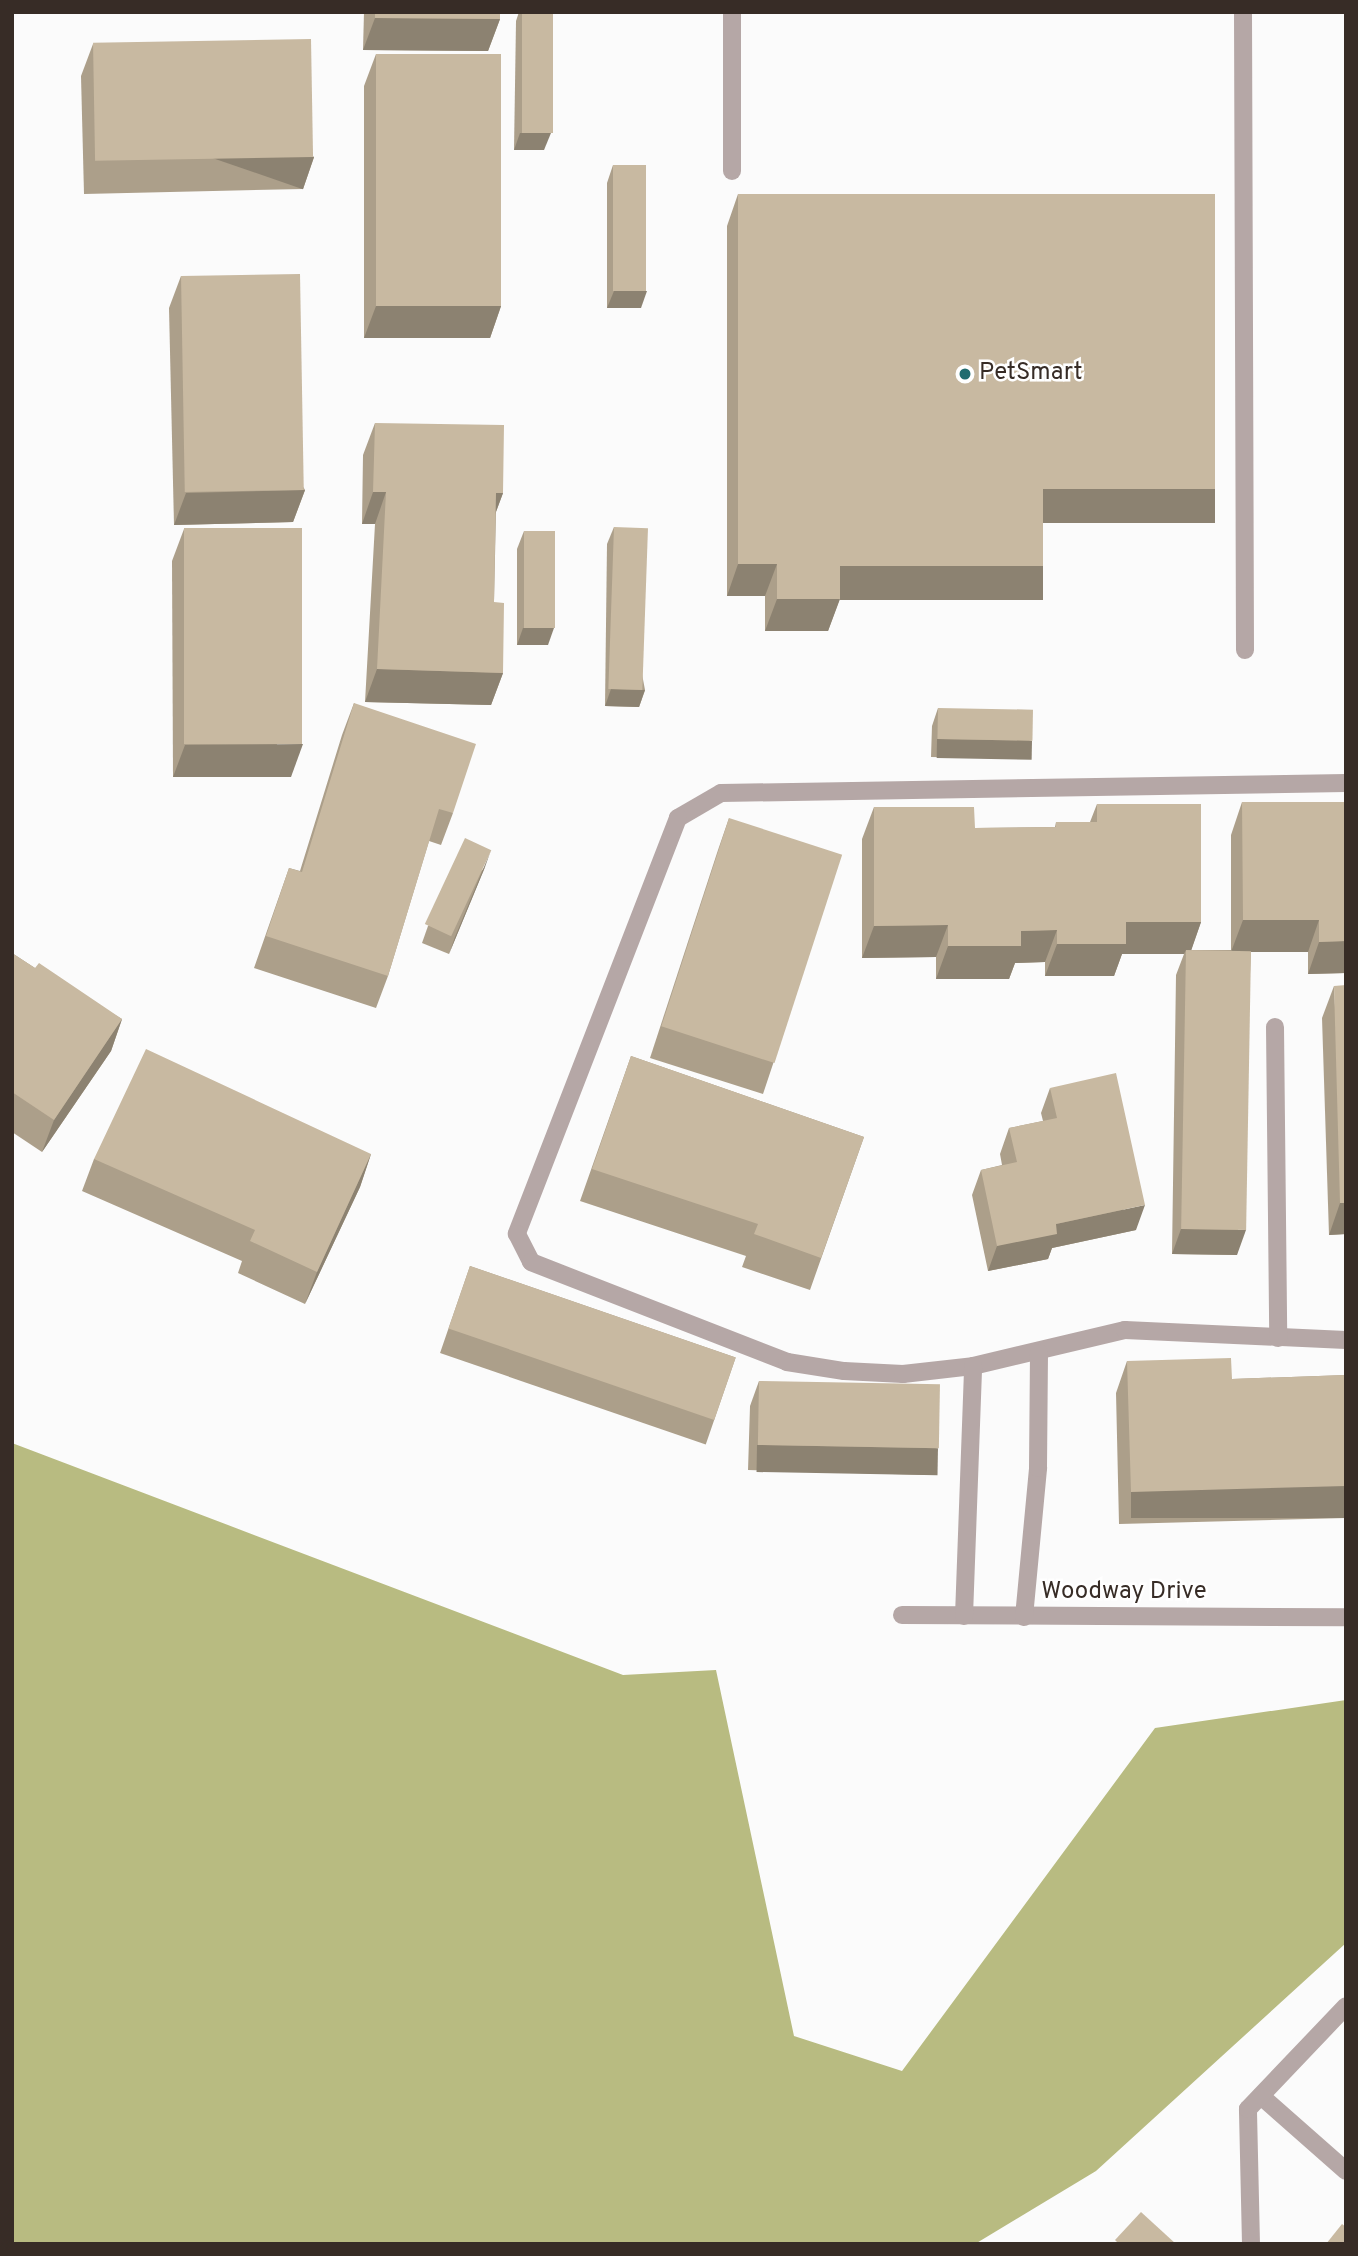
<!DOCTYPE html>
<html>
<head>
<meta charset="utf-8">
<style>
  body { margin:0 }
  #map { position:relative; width:1358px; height:2256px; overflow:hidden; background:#fbfbfb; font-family:Overpass,sans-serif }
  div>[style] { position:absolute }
  .forest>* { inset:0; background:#b8bb81 }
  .minor>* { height:18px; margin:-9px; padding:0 9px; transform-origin:9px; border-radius:9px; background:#b5a7a6 }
  .wall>* { inset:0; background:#ac9f8a; transform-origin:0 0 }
  .shaded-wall>* { inset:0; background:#8c8271; transform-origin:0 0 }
  .building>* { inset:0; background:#c8b9a1; transform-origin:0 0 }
  .dots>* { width:19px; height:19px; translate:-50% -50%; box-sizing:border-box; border:4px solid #fff; border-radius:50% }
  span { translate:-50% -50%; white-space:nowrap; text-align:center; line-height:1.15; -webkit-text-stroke:5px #fff; paint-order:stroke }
  .poi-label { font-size:24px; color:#372c26 }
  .left { translate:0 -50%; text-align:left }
  .street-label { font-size:24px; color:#372c26 }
  .frame { position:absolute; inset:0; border:14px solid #372c26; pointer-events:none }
</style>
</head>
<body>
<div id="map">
  <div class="forest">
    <i style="clip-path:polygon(12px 1443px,623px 1675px,716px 1670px,794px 2036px,902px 2071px,1155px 1728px,1346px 1700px,1346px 1943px,1096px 2171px,975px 2244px,12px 2244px)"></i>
  </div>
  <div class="minor">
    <i style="left:732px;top:12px;width:159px;rotate:90deg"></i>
    <i style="left:1243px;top:12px;width:638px;rotate:89.82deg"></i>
    <i style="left:1346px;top:783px;width:625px;rotate:179.08deg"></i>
    <i style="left:721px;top:793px;width:50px;rotate:149.8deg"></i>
    <i style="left:678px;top:818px;width:446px;rotate:111.2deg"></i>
    <i style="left:517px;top:1234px;width:31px;rotate:63deg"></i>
    <i style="left:531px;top:1262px;width:275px;rotate:21.3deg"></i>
    <i style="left:787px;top:1362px;width:58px;rotate:9deg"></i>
    <i style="left:844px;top:1371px;width:59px;rotate:2.9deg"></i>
    <i style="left:903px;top:1374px;width:70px;rotate:-6.5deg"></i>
    <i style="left:973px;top:1366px;width:156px;rotate:-13.3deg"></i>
    <i style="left:1125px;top:1330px;width:221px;rotate:2.6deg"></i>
    <i style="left:1275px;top:1027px;width:311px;rotate:89.4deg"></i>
    <i style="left:902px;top:1615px;width:444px;rotate:0.3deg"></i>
    <i style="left:964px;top:1616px;width:250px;rotate:-87.9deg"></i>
    <i style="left:1024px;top:1617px;width:150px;rotate:-84.6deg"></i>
    <i style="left:1038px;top:1468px;width:115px;rotate:-89.5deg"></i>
    <i style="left:1261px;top:2096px;width:113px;rotate:41.4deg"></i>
    <i style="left:1251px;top:2244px;width:135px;rotate:-91.3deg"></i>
    <i style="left:1248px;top:2109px;width:142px;rotate:-46.4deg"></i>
  </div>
  <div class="wall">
    <i style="clip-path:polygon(364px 12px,500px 12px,500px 19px,488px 51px,363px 50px)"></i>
    <i style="clip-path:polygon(519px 12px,553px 12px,544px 150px,514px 150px,516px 21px)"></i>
    <i style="clip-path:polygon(93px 44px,314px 157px,303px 189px,84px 194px,81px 76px)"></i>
    <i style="clip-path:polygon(376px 54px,501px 306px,490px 338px,364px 338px,364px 86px)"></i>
    <i style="clip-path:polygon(613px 165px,641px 308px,607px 308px,607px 183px)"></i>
    <i style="clip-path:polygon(738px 194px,1203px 521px,1043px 521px,1031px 598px,840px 598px,828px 631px,765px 631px,765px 596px,727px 596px,727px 226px)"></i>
    <i style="clip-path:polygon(181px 276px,305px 490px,293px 522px,174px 525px,169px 308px)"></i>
    <i style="clip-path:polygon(375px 423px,503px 493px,496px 512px,494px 602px,503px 673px,491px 705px,365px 702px,375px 524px,362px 524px,363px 455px)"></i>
    <i style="clip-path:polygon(614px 527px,645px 690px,639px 707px,605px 706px,607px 544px)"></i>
    <i style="clip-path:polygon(184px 529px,291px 777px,173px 777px,172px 561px)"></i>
    <i style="clip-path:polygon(524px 531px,548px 645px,517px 645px,517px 549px)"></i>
    <i style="clip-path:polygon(354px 703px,453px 813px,441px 845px,429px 841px,388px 976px,376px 1008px,254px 968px,289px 868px,300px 871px,342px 735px)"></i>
    <i style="clip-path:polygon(938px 708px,1032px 741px,1026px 759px,931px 757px,932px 726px)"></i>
    <i style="clip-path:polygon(1242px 802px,1346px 818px,1346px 973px,1308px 974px,1308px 952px,1251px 952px,1237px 1255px,1172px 1254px,1176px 975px,1184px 954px,1122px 954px,1114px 976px,1045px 976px,1045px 962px,1015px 963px,1009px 979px,936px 979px,936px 957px,862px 958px,862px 839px,874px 807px,975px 828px,1055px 827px,1056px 822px,1090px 822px,1097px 804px,1201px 922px,1191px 950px,1231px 950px,1231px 835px)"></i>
    <i style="clip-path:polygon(729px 818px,774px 1061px,763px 1094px,650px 1058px,718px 850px)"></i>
    <i style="clip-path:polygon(485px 867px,449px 954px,422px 943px,428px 926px)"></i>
    <i style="clip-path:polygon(12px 953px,35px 968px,122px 1019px,111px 1051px,42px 1152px,12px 1132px)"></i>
    <i style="clip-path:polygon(1334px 986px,1346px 1234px,1329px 1235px,1322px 1018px)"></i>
    <i style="clip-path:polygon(631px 1056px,864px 1137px,810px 1290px,742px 1267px,746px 1256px,580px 1201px)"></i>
    <i style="clip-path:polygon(1050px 1088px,1136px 1230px,1052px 1248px,1048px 1259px,988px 1271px,972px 1195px,981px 1170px,1002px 1165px,1000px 1154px,1009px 1128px,1043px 1121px,1041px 1113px)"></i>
    <i style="clip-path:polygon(371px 1154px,360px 1187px,305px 1304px,238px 1273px,242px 1261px,82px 1191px,94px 1159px)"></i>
    <i style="left:470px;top:1266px;width:281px;height:92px;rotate:19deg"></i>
    <i style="clip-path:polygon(1127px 1361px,1232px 1379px,1346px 1375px,1346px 1518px,1119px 1524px,1116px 1393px)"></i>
    <i style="clip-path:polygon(759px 1381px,938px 1449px,929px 1475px,748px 1470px,750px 1406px)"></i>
  </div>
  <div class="shaded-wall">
    <i style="clip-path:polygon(375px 18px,500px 19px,488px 51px,363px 50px)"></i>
    <i style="clip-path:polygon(520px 133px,551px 133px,544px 150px,514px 150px)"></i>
    <i style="left:314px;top:157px;width:34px;height:218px;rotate:109deg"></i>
    <i style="clip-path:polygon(614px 291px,647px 291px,641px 308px,607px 308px)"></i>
    <i style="clip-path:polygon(376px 306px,501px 306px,490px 338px,364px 338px)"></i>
    <i style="left:1043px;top:489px;width:172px;height:34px"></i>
    <i style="clip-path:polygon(305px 490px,293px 522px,174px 525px,186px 493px)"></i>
    <i style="clip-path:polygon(373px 492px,386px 492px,375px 524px,362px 524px)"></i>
    <i style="clip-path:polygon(496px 493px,503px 493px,491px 525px)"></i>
    <i style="clip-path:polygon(738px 564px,777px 564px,765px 596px,727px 596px)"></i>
    <i style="left:840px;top:566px;width:203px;height:34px"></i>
    <i style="clip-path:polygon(777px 599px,840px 599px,828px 631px,765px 631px)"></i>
    <i style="clip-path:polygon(523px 628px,554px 628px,548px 645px,517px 645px)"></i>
    <i style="clip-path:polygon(377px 669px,503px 673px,491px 705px,365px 702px)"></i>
    <i style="clip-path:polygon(611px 689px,645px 690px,639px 707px,605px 706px)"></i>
    <i style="left:937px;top:739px;width:95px;height:19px;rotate:1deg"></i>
    <i style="clip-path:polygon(303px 744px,291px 777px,173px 777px,185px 745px)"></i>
    <i style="clip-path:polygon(491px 850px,485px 867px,449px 954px,455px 937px)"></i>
    <i style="clip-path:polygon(1243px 920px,1319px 920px,1308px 952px,1231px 952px)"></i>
    <i style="clip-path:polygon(1126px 922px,1201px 922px,1190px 954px,1186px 950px,1184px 954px,1122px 954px,1114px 976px,1045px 976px,1057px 944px)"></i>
    <i style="clip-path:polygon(948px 925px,936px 957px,862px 958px,874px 926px)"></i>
    <i style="clip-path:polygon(1057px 930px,1045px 962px,1015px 963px,1009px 979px,936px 979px,948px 946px,1021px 931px)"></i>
    <i style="clip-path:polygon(1346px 941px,1346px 973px,1308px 974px,1319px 942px)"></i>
    <i style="clip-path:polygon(122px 1019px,111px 1051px,42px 1152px,54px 1120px)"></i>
    <i style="clip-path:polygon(371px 1154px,360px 1187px,305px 1304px,317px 1272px)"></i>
    <i style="clip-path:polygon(1340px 1203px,1346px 1203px,1346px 1234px,1329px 1235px)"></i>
    <i style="clip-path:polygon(1145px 1205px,1136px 1230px,1052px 1248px,1048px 1259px,988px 1271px,997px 1246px,1056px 1224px)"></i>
    <i style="clip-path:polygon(1181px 1229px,1246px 1230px,1237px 1255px,1172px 1254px)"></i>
    <i style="left:757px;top:1445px;width:181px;height:27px;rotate:1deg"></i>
    <i style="left:1346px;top:1486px;width:32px;height:215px;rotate:90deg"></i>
  </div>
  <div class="building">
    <i style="clip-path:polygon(375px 12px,500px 12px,500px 19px,375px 18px)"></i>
    <i style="left:522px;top:12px;width:31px;height:121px"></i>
    <i style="left:311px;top:39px;width:118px;height:218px;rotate:89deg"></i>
    <i style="left:376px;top:54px;width:125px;height:252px"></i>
    <i style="left:613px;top:165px;width:33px;height:126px"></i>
    <i style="clip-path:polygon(738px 194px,1215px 194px,1215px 489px,1043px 489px,1043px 566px,840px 566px,840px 599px,777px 599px,777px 564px,738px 564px)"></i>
    <i style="left:300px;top:274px;width:216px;height:119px;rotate:89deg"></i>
    <i style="clip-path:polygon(375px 423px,504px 425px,503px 493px,496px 493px,494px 602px,504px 603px,503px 673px,377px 669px,386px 492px,373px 492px)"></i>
    <i style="left:614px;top:527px;width:34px;height:162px;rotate:2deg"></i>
    <i style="left:302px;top:528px;width:216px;height:118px;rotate:90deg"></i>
    <i style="left:524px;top:531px;width:31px;height:97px"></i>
    <i style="clip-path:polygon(354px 703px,476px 744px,453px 813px,439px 809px,388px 976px,266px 936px,289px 868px,302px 872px)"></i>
    <i style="left:938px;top:708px;width:95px;height:31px;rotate:1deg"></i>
    <i style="clip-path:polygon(1242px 802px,1344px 802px,1344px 818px,1346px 818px,1346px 941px,1319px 942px,1319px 920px,1243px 920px)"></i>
    <i style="clip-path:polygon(1097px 804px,1201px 804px,1201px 922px,1126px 922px,1126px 944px,1057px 944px,1057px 930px,1021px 931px,1021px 946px,948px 946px,948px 925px,874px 926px,874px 807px,974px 807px,975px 828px,1056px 827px,1056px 822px,1097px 822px)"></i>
    <i style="left:729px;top:818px;width:119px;height:219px;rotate:18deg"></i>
    <i style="left:465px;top:838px;width:29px;height:95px;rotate:25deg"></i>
    <i style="left:1186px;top:950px;width:65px;height:279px;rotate:1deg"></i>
    <i style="clip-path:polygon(12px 953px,35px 968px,39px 963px,122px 1019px,54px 1120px,12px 1092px)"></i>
    <i style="clip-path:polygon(1346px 985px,1346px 1203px,1340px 1203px,1334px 986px)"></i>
    <i style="clip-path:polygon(146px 1049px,371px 1154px,317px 1272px,250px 1241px,255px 1230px,94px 1159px)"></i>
    <i style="clip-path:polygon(631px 1056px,864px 1137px,821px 1258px,754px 1234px,758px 1224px,592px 1169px)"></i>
    <i style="clip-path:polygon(1116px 1073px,1145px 1205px,1056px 1224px,1057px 1234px,997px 1246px,981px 1170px,1017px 1162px,1009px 1128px,1057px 1118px,1050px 1088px)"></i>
    <i style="left:470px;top:1266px;width:281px;height:66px;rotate:19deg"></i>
    <i style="clip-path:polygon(1231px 1358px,1232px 1379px,1346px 1375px,1346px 1486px,1131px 1492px,1127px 1361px)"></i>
    <i style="left:759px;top:1381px;width:181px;height:64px;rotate:1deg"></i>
    <i style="clip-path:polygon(1141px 2212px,1176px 2244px,1119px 2244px,1115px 2240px)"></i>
    <i style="clip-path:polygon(1342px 2224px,1346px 2227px,1346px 2244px,1326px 2244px)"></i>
  </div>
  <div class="dots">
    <i style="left:965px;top:374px;background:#206c6f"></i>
  </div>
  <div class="poi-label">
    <span class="left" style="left:979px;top:374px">PetSmart</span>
  </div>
  <div class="street-label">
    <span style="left:1124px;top:1593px">Woodway Drive</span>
  </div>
  <div class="frame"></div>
</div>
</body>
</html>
